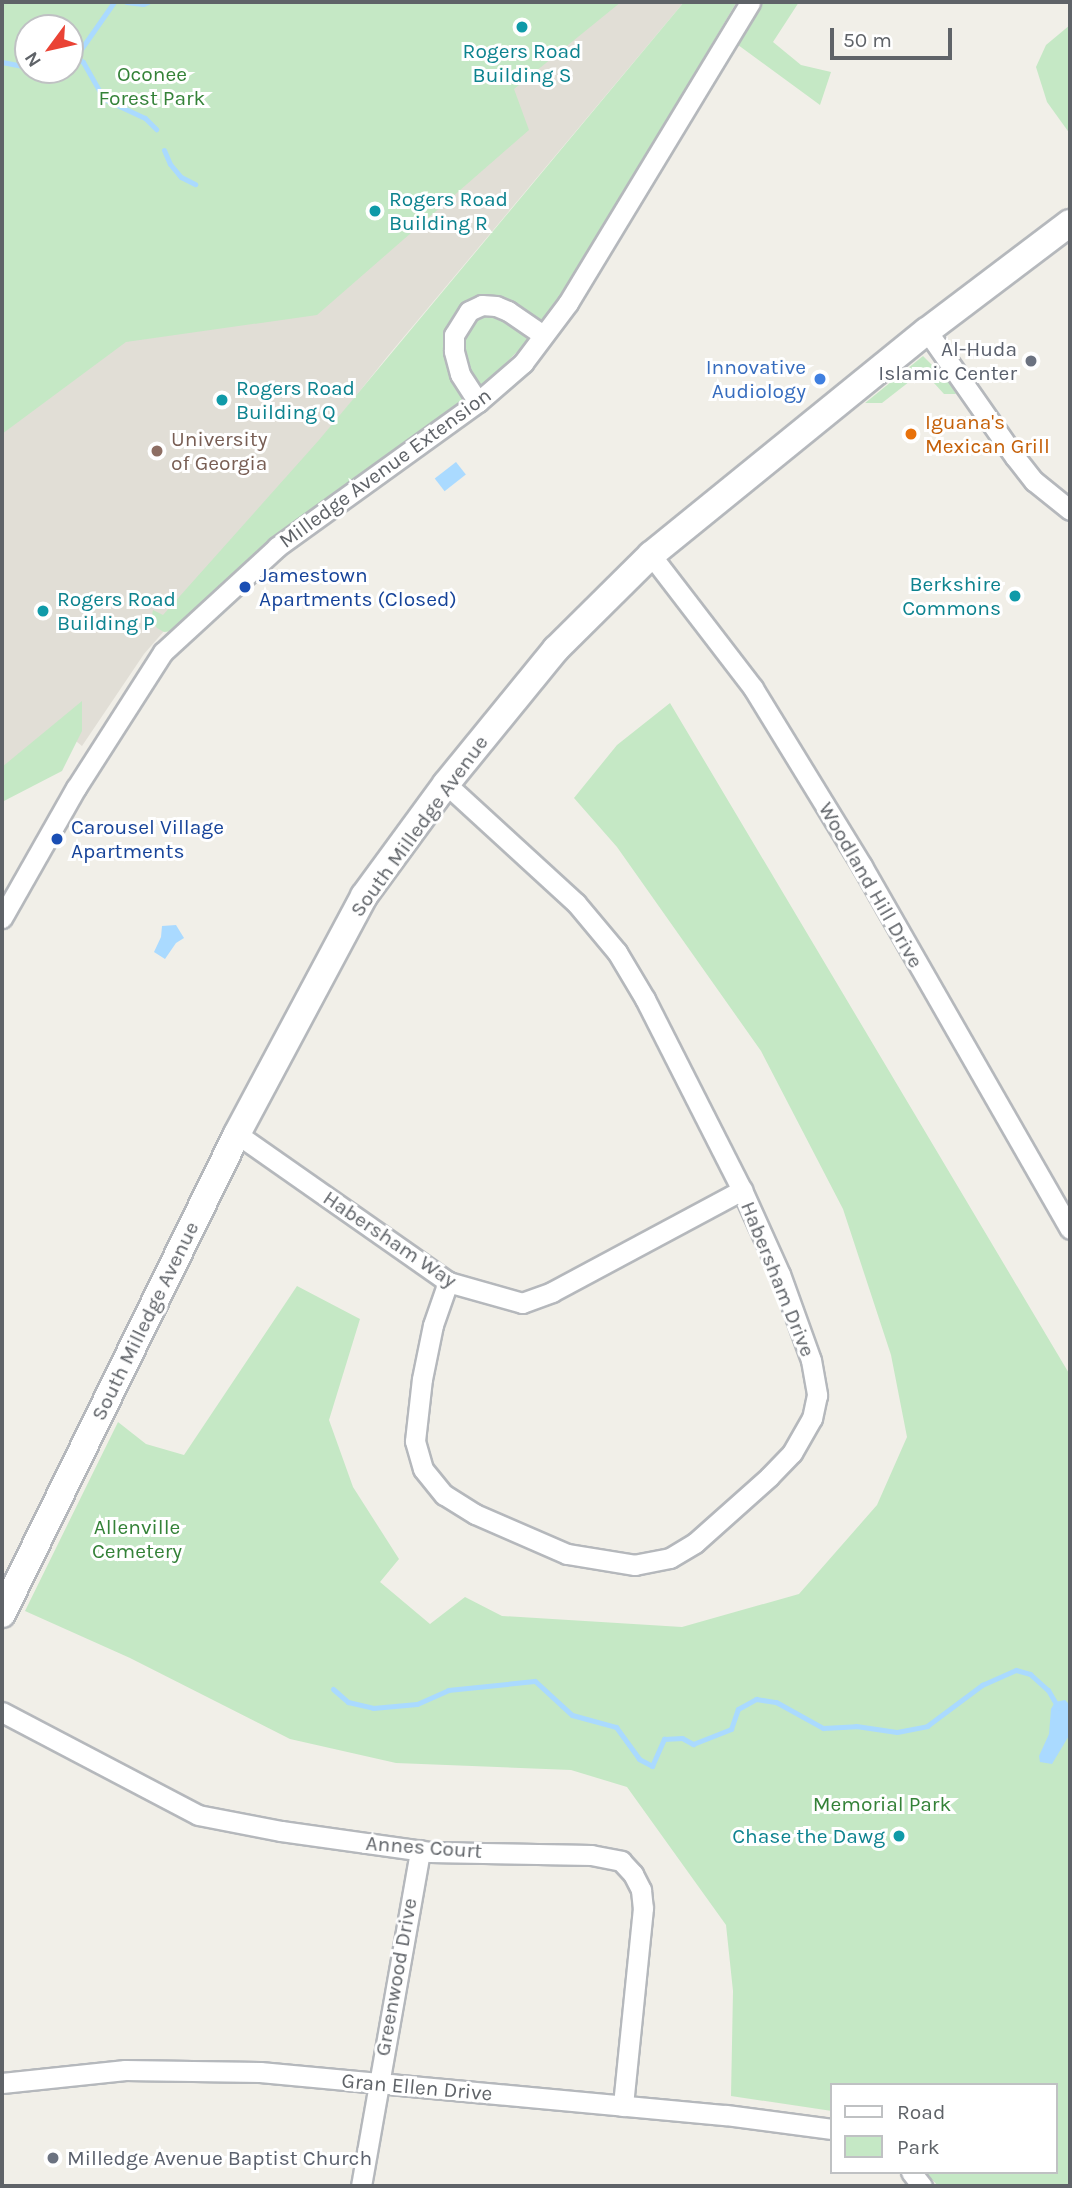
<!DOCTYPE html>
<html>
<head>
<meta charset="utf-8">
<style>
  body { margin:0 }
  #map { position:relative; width:1072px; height:2188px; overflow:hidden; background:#f1efe8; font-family:Karla,sans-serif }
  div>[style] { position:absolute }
  .education>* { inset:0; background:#e1ded6 }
  .green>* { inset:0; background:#c5e8c5 }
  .water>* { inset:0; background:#aadaff; transform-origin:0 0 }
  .stream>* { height:5px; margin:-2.5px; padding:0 2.5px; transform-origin:2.5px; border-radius:2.5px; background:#aadaff }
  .roads { filter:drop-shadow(2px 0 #b5b8bc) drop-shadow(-2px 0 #b5b8bc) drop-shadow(0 2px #b5b8bc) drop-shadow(0 -2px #b5b8bc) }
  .street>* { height:19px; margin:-9.5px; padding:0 9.5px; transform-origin:9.5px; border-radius:9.5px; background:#fff }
  .secondary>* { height:26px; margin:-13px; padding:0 13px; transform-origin:13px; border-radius:13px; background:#fff }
  .dots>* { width:19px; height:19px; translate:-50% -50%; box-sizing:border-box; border:4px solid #fff; border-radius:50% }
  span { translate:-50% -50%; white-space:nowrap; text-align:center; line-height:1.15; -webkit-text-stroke:6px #fff; paint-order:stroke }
  .culture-label { font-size:21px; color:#0d838f }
  .left { translate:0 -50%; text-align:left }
  .right { translate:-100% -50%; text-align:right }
  .park-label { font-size:21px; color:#348238 }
  .worship-label { font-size:21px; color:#5b616d }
  .shop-label { font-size:21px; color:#366cbe }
  .food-label { font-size:21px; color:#c56008 }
  .education-label { font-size:21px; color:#785e54 }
  .street-label { font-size:21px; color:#5f6368 }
  .transit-label { font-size:21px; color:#164399 }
  .frame { position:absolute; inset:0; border:4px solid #5f6368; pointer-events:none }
  .legend { position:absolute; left:830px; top:2083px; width:228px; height:91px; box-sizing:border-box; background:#fff; border:2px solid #bfc1c3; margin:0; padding:9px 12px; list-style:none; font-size:21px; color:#5f6368 }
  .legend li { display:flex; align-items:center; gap:14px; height:35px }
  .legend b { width:35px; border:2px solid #bfc1c3 }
  .north { position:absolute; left:14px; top:14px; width:70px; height:70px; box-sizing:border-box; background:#fff; border:2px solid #bfc1c3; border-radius:50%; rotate:237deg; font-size:19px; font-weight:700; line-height:28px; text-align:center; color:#5f6368 }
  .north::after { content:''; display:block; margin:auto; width:24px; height:32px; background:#ea4335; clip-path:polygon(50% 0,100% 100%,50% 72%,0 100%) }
  .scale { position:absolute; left:830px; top:28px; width:122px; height:32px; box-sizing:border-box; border:4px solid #5f6368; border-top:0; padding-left:9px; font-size:21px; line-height:24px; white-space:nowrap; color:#5f6368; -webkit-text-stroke:5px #fff; paint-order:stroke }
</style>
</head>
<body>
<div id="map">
  <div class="education">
    <i style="clip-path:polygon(evenodd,2px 2px,684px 2px,387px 357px,212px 576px,144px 654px,82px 746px,66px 733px,2px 790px,2px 2px,28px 28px,70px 28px,70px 70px,28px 70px,28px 28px)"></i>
  </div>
  <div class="green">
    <i style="clip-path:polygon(evenodd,2px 2px,621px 2px,514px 89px,529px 130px,317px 315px,126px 342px,2px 434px,2px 2px,70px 28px,70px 70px,28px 70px,28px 28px,70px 28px)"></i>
    <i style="clip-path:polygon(684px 2px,736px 3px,581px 266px,522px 347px,477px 391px,263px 545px,173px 631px,164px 632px,157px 628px,151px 620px,153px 610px,163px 615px,319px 440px)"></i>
    <i style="clip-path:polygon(755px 2px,799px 2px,773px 42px,801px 65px,831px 72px,820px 105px,734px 42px)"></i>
    <i style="clip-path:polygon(1070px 25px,1070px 134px,1047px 102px,1036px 67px,1046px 45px)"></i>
    <i style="clip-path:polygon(923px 356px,949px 382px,956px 394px,944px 394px,923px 371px,882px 403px,865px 403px)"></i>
    <i style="clip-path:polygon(82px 701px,82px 731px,62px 771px,2px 802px,2px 767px)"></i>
    <i style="clip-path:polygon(670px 703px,1070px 1375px,1070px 2186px,938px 2186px,925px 2172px,1056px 2172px,1056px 2085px,832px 2085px,832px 2111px,731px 2096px,733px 1991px,726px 1925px,627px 1787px,571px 1770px,396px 1763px,290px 1739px,130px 1658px,25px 1611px,118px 1422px,146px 1444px,184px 1455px,297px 1286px,360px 1319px,329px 1420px,353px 1487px,399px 1559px,380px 1582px,430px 1624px,465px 1597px,502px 1616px,682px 1627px,799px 1594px,877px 1505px,907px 1437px,891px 1355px,843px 1209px,761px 1051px,617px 847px,574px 798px,617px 745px)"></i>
  </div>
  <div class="water">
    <i style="left:456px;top:462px;width:16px;height:27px;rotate:52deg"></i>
    <i style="clip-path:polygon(176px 925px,184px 938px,176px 943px,165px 959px,154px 952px,161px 937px,162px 926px)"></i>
    <i style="clip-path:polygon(1065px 1700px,1070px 1705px,1070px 1734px,1052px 1764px,1040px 1762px,1039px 1756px,1049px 1734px,1051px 1709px,1055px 1702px)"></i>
  </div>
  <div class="stream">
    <i style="left:126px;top:2px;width:17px;rotate:7deg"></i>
    <i style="left:143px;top:4px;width:5px;rotate:-22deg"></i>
    <i style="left:75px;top:56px;width:10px;rotate:37deg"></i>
    <i style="left:83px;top:62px;width:43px;rotate:60.4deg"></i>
    <i style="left:104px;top:99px;width:45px;rotate:24.9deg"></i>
    <i style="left:145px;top:118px;width:16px;rotate:45deg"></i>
    <i style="left:70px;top:59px;width:11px;rotate:-38deg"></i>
    <i style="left:79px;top:52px;width:61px;rotate:-55deg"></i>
    <i style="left:2px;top:62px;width:26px;rotate:11deg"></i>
    <i style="left:164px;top:150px;width:15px;rotate:67deg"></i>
    <i style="left:170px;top:164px;width:17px;rotate:50deg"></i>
    <i style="left:181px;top:177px;width:16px;rotate:27deg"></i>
    <i style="left:333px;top:1689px;width:20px;rotate:41deg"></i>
    <i style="left:348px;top:1702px;width:26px;rotate:13deg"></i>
    <i style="left:373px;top:1708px;width:44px;rotate:-5.2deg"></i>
    <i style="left:417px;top:1704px;width:34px;rotate:-24deg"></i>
    <i style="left:448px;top:1690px;width:87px;rotate:-5.9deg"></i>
    <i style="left:535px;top:1681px;width:50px;rotate:42.6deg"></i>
    <i style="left:572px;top:1715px;width:46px;rotate:15.3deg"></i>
    <i style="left:616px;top:1727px;width:39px;rotate:54deg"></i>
    <i style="left:639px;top:1759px;width:15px;rotate:28deg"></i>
    <i style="left:652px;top:1766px;width:30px;rotate:-66deg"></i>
    <i style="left:664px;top:1739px;width:18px;rotate:-3deg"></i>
    <i style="left:682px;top:1738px;width:13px;rotate:29deg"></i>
    <i style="left:693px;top:1744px;width:41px;rotate:-21.5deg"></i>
    <i style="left:731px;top:1729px;width:21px;rotate:-71deg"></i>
    <i style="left:738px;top:1709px;width:21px;rotate:-29deg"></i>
    <i style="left:756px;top:1699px;width:20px;rotate:9deg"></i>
    <i style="left:776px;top:1702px;width:54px;rotate:29deg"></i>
    <i style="left:823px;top:1728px;width:33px;rotate:-3deg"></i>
    <i style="left:856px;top:1726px;width:41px;rotate:8.3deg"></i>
    <i style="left:897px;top:1732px;width:31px;rotate:-11deg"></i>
    <i style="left:927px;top:1726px;width:69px;rotate:-36.7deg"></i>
    <i style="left:982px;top:1685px;width:37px;rotate:-24deg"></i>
    <i style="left:1016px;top:1670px;width:15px;rotate:16deg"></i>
    <i style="left:1030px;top:1674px;width:24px;rotate:42deg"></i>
    <i style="left:1048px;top:1690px;width:20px;rotate:60deg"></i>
  </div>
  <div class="roads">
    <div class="street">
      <i style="left:927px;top:331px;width:154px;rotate:55.1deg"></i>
      <i style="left:1015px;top:457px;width:31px;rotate:52deg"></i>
      <i style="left:1034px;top:481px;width:46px;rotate:38.9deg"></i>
      <i style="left:478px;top:402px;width:33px;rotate:-123deg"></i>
      <i style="left:460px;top:374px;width:24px;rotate:-105deg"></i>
      <i style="left:454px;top:351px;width:16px;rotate:-90deg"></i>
      <i style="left:454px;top:335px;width:28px;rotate:-58deg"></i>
      <i style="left:469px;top:311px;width:14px;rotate:-25deg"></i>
      <i style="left:482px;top:305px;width:14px;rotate:4deg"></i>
      <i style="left:496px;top:306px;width:13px;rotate:23deg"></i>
      <i style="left:508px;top:311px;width:42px;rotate:34.4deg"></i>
      <i style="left:651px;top:555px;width:168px;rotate:52.5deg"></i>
      <i style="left:753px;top:688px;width:209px;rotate:58.5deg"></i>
      <i style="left:862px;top:866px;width:418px;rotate:60.2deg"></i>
      <i style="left:446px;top:784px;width:176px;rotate:42.5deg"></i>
      <i style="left:576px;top:903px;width:64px;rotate:50.1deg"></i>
      <i style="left:617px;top:952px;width:55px;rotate:59.2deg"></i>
      <i style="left:645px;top:999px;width:214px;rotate:63.1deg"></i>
      <i style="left:742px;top:1190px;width:92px;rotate:65.7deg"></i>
      <i style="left:780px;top:1274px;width:91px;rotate:70.2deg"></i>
      <i style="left:811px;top:1360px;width:36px;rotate:80deg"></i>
      <i style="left:817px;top:1395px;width:24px;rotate:102deg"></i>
      <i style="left:812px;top:1418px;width:40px;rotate:119.7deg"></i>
      <i style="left:792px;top:1453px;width:33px;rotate:134deg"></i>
      <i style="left:769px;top:1477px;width:99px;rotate:138.3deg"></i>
      <i style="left:695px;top:1543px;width:29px;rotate:149deg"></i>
      <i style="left:670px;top:1558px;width:36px;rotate:169deg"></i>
      <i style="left:635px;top:1565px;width:69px;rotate:-170.8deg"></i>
      <i style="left:567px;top:1554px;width:100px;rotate:-156.5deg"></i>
      <i style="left:475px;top:1514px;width:36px;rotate:-148deg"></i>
      <i style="left:444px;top:1495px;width:33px;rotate:-129deg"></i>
      <i style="left:423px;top:1469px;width:29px;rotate:-106deg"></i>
      <i style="left:415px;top:1441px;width:62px;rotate:-83.6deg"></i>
      <i style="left:422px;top:1379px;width:55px;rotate:-78.5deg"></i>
      <i style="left:433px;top:1325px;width:46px;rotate:-70.8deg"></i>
      <i style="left:2px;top:918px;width:150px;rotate:-60.4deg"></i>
      <i style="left:76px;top:788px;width:161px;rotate:-57.4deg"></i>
      <i style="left:163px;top:652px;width:155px;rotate:-42.6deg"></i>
      <i style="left:277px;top:547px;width:248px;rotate:-35.8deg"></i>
      <i style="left:478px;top:402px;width:60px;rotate:-40.9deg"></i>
      <i style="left:523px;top:363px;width:75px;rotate:-53.1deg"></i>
      <i style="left:568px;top:303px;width:352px;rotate:-58.8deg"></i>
      <i style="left:237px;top:1134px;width:258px;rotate:35deg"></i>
      <i style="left:448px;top:1282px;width:77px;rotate:15.8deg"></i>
      <i style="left:522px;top:1303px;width:32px;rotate:-20deg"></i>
      <i style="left:552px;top:1292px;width:216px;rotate:-28.2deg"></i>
      <i style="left:2px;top:1712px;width:221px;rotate:27.7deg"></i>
      <i style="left:198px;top:1815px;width:85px;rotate:10.9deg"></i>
      <i style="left:281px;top:1831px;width:150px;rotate:8deg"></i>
      <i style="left:430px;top:1852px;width:161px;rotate:1.1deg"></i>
      <i style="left:591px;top:1855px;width:31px;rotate:11deg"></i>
      <i style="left:621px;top:1861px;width:18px;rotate:47deg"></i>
      <i style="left:633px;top:1874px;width:18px;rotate:63deg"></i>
      <i style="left:641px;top:1890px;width:18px;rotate:84deg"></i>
      <i style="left:643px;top:1908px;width:199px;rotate:95.8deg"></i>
      <i style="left:2px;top:2083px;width:124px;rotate:-6deg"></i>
      <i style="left:125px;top:2070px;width:135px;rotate:0.8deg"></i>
      <i style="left:260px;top:2072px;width:468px;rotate:5.3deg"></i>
      <i style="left:726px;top:2115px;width:107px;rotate:7.5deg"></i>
      <i style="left:911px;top:2172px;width:18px;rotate:52deg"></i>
      <i style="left:361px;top:2186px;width:341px;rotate:-80deg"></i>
    </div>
    <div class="secondary">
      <i style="left:2px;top:1614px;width:534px;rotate:-63.91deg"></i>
      <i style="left:237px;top:1134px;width:270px;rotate:-61.9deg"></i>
      <i style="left:364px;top:896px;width:139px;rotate:-53.8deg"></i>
      <i style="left:446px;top:784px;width:174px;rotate:-50.8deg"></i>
      <i style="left:556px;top:649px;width:134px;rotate:-44.7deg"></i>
      <i style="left:651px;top:555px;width:355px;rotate:-39.1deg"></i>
      <i style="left:927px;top:331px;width:179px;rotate:-37.1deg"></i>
    </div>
  </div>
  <div class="dots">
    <i style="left:522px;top:27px;background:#0f9aa8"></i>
    <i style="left:375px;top:211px;background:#0f9aa8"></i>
    <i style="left:1031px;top:361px;background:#6b7280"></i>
    <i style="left:820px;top:379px;background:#3f7fe0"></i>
    <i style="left:222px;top:400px;background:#0f9aa8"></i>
    <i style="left:911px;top:434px;background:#e8710a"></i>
    <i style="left:157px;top:451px;background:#8d6e63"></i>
    <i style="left:245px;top:587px;background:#1a4fb4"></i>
    <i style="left:1015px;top:596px;background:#0f9aa8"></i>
    <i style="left:43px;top:611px;background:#0f9aa8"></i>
    <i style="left:57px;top:839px;background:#1a4fb4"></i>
    <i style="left:899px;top:1836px;background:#0f9aa8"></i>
    <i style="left:53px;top:2158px;background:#6b7280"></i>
  </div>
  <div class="culture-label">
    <span style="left:522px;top:63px">Rogers Road<br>Building S</span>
    <span class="left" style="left:389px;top:211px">Rogers Road<br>Building R</span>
    <span class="left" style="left:236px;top:400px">Rogers Road<br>Building Q</span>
    <span class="right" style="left:1001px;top:596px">Berkshire<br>Commons</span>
    <span class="left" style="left:57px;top:611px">Rogers Road<br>Building P</span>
    <span class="right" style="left:885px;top:1836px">Chase the Dawg</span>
  </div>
  <div class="park-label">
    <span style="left:152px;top:86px">Oconee<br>Forest Park</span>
    <span style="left:137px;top:1539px">Allenville<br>Cemetery</span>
    <span style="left:882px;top:1804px">Memorial Park</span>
  </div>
  <div class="worship-label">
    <span class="right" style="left:1017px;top:361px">Al-Huda<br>Islamic Center</span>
    <span class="left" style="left:67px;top:2158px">Milledge Avenue Baptist Church</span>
  </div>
  <div class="shop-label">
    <span class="right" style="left:806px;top:379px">Innovative<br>Audiology</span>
  </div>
  <div class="food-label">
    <span class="left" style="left:925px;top:434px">Iguana's<br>Mexican Grill</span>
  </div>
  <div class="education-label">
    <span class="left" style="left:171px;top:451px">University<br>of Georgia</span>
  </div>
  <div class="street-label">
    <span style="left:385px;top:468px;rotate:-36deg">Milledge Avenue Extension</span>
    <span style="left:419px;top:826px;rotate:-54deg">South Milledge Avenue</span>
    <span style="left:871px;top:885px;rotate:60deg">Woodland Hill Drive</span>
    <span style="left:390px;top:1239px;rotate:34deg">Habersham Way</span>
    <span style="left:778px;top:1279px;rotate:68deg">Habersham Drive</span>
    <span style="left:145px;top:1321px;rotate:-64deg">South Milledge Avenue</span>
    <span style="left:424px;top:1847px;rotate:4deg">Annes Court</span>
    <span style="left:396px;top:1977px;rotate:-80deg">Greenwood Drive</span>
    <span style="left:417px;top:2087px;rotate:5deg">Gran Ellen Drive</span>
  </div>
  <div class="transit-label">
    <span class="left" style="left:259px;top:587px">Jamestown<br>Apartments (Closed)</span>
    <span class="left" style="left:71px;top:839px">Carousel Village<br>Apartments</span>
  </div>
  <div class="frame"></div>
  <ul class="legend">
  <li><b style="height:9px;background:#fff"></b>Road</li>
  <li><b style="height:19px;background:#c5e8c5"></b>Park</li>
  </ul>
  <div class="north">N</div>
  <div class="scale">50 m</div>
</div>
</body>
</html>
